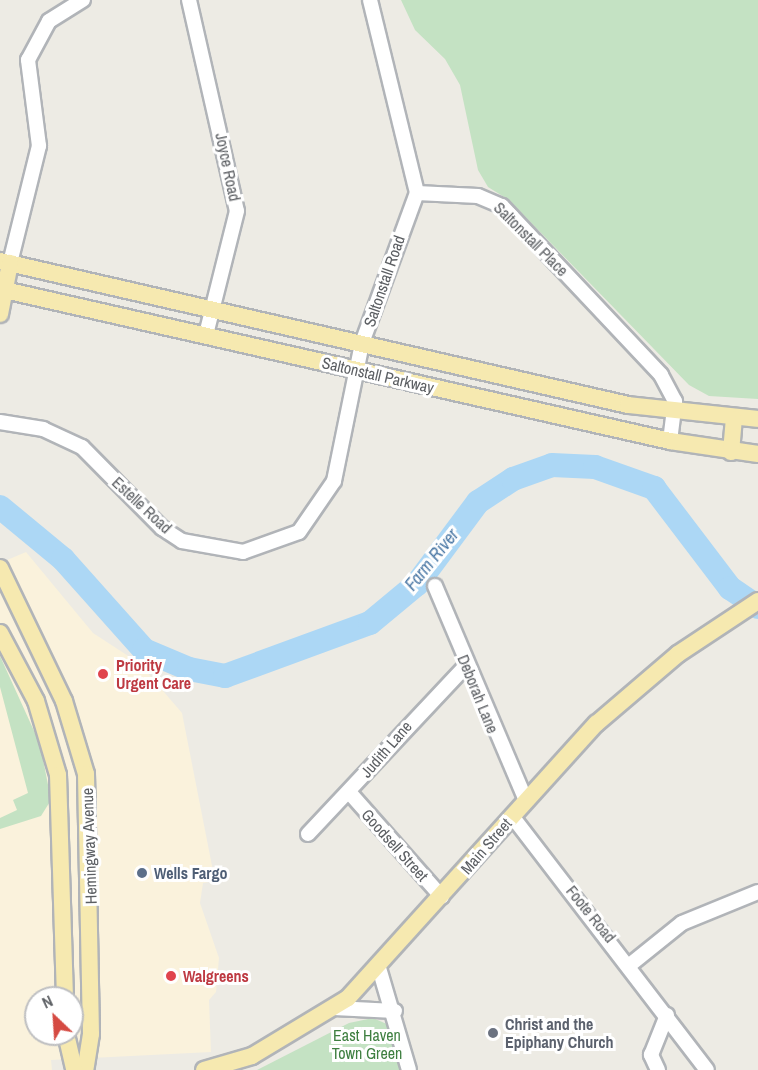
<!DOCTYPE html>
<html>
<head>
<meta charset="utf-8">
<style>
  body { margin:0 }
  #map { position:relative; width:758px; height:1070px; overflow:hidden; background:#edebe4; font-family:"Archivo Narrow",sans-serif }
  div>[style] { position:absolute }
  .commercial>* { inset:0; background:#faf2dc }
  .green>* { inset:0; background:#c4e2c3 }
  .river>* { height:24px; margin:-12px; padding:0 12px; transform-origin:12px; border-radius:12px; background:#acd7f5 }
  .roads { filter:drop-shadow(2px 0 #b1b4b8) drop-shadow(-2px 0 #b1b4b8) drop-shadow(0 2px #b1b4b8) drop-shadow(0 -2px #b1b4b8) }
  .minor>* { height:14px; margin:-7px; padding:0 7px; transform-origin:7px; border-radius:7px; background:#fff }
  .major>* { height:16px; margin:-8px; padding:0 8px; transform-origin:8px; border-radius:8px; background:#f6e9b0 }
  .dots>* { width:16px; height:16px; translate:-50% -50%; box-sizing:border-box; border:3px solid #fff; border-radius:50% }
  span { translate:-50% -50%; white-space:nowrap; text-align:center; line-height:1.15; -webkit-text-stroke:6px #fff; paint-order:stroke }
  .street-label { font-size:16px; color:#5c5f63 }
  .health-label { font-size:16px; color:#be3a42; font-weight:700 }
  .left { translate:0 -50%; text-align:left }
  .service-label { font-size:16px; color:#4e5e75; font-weight:700 }
  .worship-label { font-size:16px; color:#5b616d; font-weight:700 }
  .park-label { font-size:16px; color:#3e7f40 }
  .water-label { font-size:18px; color:#4b78a5; font-style:italic }
  .north { position:absolute; left:24px; top:986px; width:60px; height:60px; box-sizing:border-box; background:#fff; border:2px solid #bebfc1; border-radius:50%; rotate:335deg; font-size:16px; font-weight:700; line-height:24px; text-align:center; color:#5c5f63 }
  .north::after { content:''; display:block; margin:auto; width:21px; height:27px; background:#d54a42; clip-path:polygon(50% 0,100% 100%,50% 72%,0 100%) }
</style>
</head>
<body>
<div id="map">
  <div class="commercial">
    <i style="clip-path:polygon(evenodd,26px 552px,93px 633px,139px 663px,182px 713px,215px 881px,203px 883px,200px 903px,219px 958px,216px 992px,209px 1000px,211px 1052px,51px 1060px,52px 1070px,0 1070px,0 563px,26px 552px,36px 998px,72px 998px,72px 1034px,36px 1034px,36px 998px)"></i>
  </div>
  <div class="green">
    <i style="clip-path:polygon(401px 0,758px 0,758px 399px,709px 396px,689px 385px,509px 200px,488px 187px,478px 170px,460px 85px,445px 59px,415px 30px)"></i>
    <i style="clip-path:polygon(0 656px,40px 744px,51px 800px,41px 816px,0 829px,0 818px,17px 810px,13px 800px,28px 793px,0 687px)"></i>
    <i style="clip-path:polygon(373px 1018px,389px 1025px,400px 1070px,257px 1070px,349px 1023px)"></i>
  </div>
  <div class="river">
    <i style="left:0;top:507px;width:82px;rotate:39.5deg"></i>
    <i style="left:63px;top:559px;width:122px;rotate:48.3deg"></i>
    <i style="left:144px;top:650px;width:49px;rotate:22.9deg"></i>
    <i style="left:189px;top:669px;width:37px;rotate:11deg"></i>
    <i style="left:225px;top:676px;width:154px;rotate:-20.1deg"></i>
    <i style="left:370px;top:623px;width:61px;rotate:-39.7deg"></i>
    <i style="left:417px;top:584px;width:102px;rotate:-53.4deg"></i>
    <i style="left:478px;top:502px;width:42px;rotate:-33.3deg"></i>
    <i style="left:513px;top:479px;width:41px;rotate:-19.7deg"></i>
    <i style="left:552px;top:465px;width:43px;rotate:2.7deg"></i>
    <i style="left:595px;top:467px;width:63px;rotate:19.6deg"></i>
    <i style="left:654px;top:488px;width:126px;rotate:52.8deg"></i>
    <i style="left:730px;top:588px;width:34px;rotate:34deg"></i>
  </div>
  <div class="roads">
    <div class="minor">
      <i style="left:189px;top:0;width:216px;rotate:77.2deg"></i>
      <i style="left:237px;top:211px;width:127px;rotate:104.1deg"></i>
      <i style="left:370px;top:0;width:199px;rotate:76.3deg"></i>
      <i style="left:417px;top:193px;width:61px;rotate:2.8deg"></i>
      <i style="left:478px;top:196px;width:26px;rotate:23deg"></i>
      <i style="left:502px;top:206px;width:232px;rotate:46.7deg"></i>
      <i style="left:661px;top:375px;width:30px;rotate:62deg"></i>
      <i style="left:675px;top:401px;width:40px;rotate:97.1deg"></i>
      <i style="left:10px;top:263px;width:121px;rotate:-76.1deg"></i>
      <i style="left:39px;top:146px;width:87px;rotate:-97.3deg"></i>
      <i style="left:28px;top:60px;width:44px;rotate:-61.7deg"></i>
      <i style="left:49px;top:21px;width:40px;rotate:-32deg"></i>
      <i style="left:0;top:422px;width:44px;rotate:9.2deg"></i>
      <i style="left:43px;top:429px;width:43px;rotate:24.8deg"></i>
      <i style="left:82px;top:447px;width:114px;rotate:45.4deg"></i>
      <i style="left:162px;top:528px;width:24px;rotate:33deg"></i>
      <i style="left:182px;top:541px;width:62px;rotate:10.2deg"></i>
      <i style="left:243px;top:552px;width:59px;rotate:-19.7deg"></i>
      <i style="left:299px;top:532px;width:62px;rotate:-55.5deg"></i>
      <i style="left:334px;top:481px;width:141px;rotate:-78.5deg"></i>
      <i style="left:362px;top:343px;width:160px;rotate:-69.9deg"></i>
      <i style="left:435px;top:586px;width:233px;rotate:67deg"></i>
      <i style="left:349px;top:792px;width:140px;rotate:48.5deg"></i>
      <i style="left:512px;top:816px;width:320px;rotate:52.5deg"></i>
      <i style="left:308px;top:834px;width:231px;rotate:-46.8deg"></i>
      <i style="left:631px;top:964px;width:65px;rotate:-38.8deg"></i>
      <i style="left:682px;top:923px;width:82px;rotate:-22.2deg"></i>
      <i style="left:379px;top:968px;width:106px;rotate:73.6deg"></i>
      <i style="left:334px;top:1008px;width:61px;rotate:2.8deg"></i>
      <i style="left:658px;top:1070px;width:17px;rotate:-115deg"></i>
      <i style="left:651px;top:1055px;width:43px;rotate:-68.2deg"></i>
    </div>
    <div class="major">
      <i style="left:0;top:261px;width:644px;rotate:12.91deg"></i>
      <i style="left:628px;top:405px;width:131px;rotate:6.1deg"></i>
      <i style="left:0;top:289px;width:687px;rotate:12.78deg"></i>
      <i style="left:670px;top:441px;width:89px;rotate:8.4deg"></i>
      <i style="left:0;top:314px;width:52px;rotate:-78.9deg"></i>
      <i style="left:731px;top:452px;width:33px;rotate:-85deg"></i>
      <i style="left:0;top:568px;width:148px;rotate:64.3deg"></i>
      <i style="left:64px;top:701px;width:76px;rotate:73.2deg"></i>
      <i style="left:86px;top:774px;width:260px;rotate:88.9deg"></i>
      <i style="left:91px;top:1034px;width:36px;rotate:99deg"></i>
      <i style="left:0;top:633px;width:77px;rotate:62.1deg"></i>
      <i style="left:36px;top:701px;width:77px;rotate:73.4deg"></i>
      <i style="left:58px;top:775px;width:223px;rotate:88.2deg"></i>
      <i style="left:66px;top:1034px;width:37px;rotate:77deg"></i>
      <i style="left:204px;top:1070px;width:50px;rotate:-16.3deg"></i>
      <i style="left:252px;top:1056px;width:112px;rotate:-31.1deg"></i>
      <i style="left:348px;top:998px;width:370px;rotate:-47.9deg"></i>
      <i style="left:596px;top:724px;width:108px;rotate:-40.5deg"></i>
      <i style="left:678px;top:654px;width:96px;rotate:-33.5deg"></i>
    </div>
  </div>
  <div class="dots">
    <i style="left:103px;top:674px;background:#e0444e"></i>
    <i style="left:142px;top:873px;background:#5c6f8a"></i>
    <i style="left:171px;top:976px;background:#e0444e"></i>
    <i style="left:493px;top:1033px;background:#6b7280"></i>
  </div>
  <div class="street-label">
    <span style="left:228px;top:167px;rotate:78deg">Joyce Road</span>
    <span style="left:531px;top:239px;rotate:45deg">Saltonstall Place</span>
    <span style="left:384px;top:281px;rotate:-71deg">Saltonstall Road</span>
    <span style="left:378px;top:375px;rotate:13deg">Saltonstall Parkway</span>
    <span style="left:142px;top:505px;rotate:43deg">Estelle Road</span>
    <span style="left:478px;top:694px;rotate:68deg">Deborah Lane</span>
    <span style="left:386px;top:749px;rotate:-49deg">Judith Lane</span>
    <span style="left:395px;top:845px;rotate:48deg">Goodsell Street</span>
    <span style="left:89px;top:846px;rotate:-92deg">Hemingway Avenue</span>
    <span style="left:486px;top:846px;rotate:-49deg">Main Street</span>
    <span style="left:591px;top:914px;rotate:51deg">Foote Road</span>
  </div>
  <div class="health-label">
    <span class="left" style="left:116px;top:674px">Priority<br>Urgent Care</span>
    <span class="left" style="left:183px;top:976px">Walgreens</span>
  </div>
  <div class="service-label">
    <span class="left" style="left:154px;top:873px">Wells Fargo</span>
  </div>
  <div class="worship-label">
    <span class="left" style="left:505px;top:1033px">Christ and the<br>Epiphany Church</span>
  </div>
  <div class="park-label">
    <span style="left:367px;top:1044px">East Haven<br>Town Green</span>
  </div>
  <div class="water-label">
    <span style="left:432px;top:560px;rotate:-51deg">Farm River</span>
  </div>
  <div class="north">N</div>
</div>
</body>
</html>
